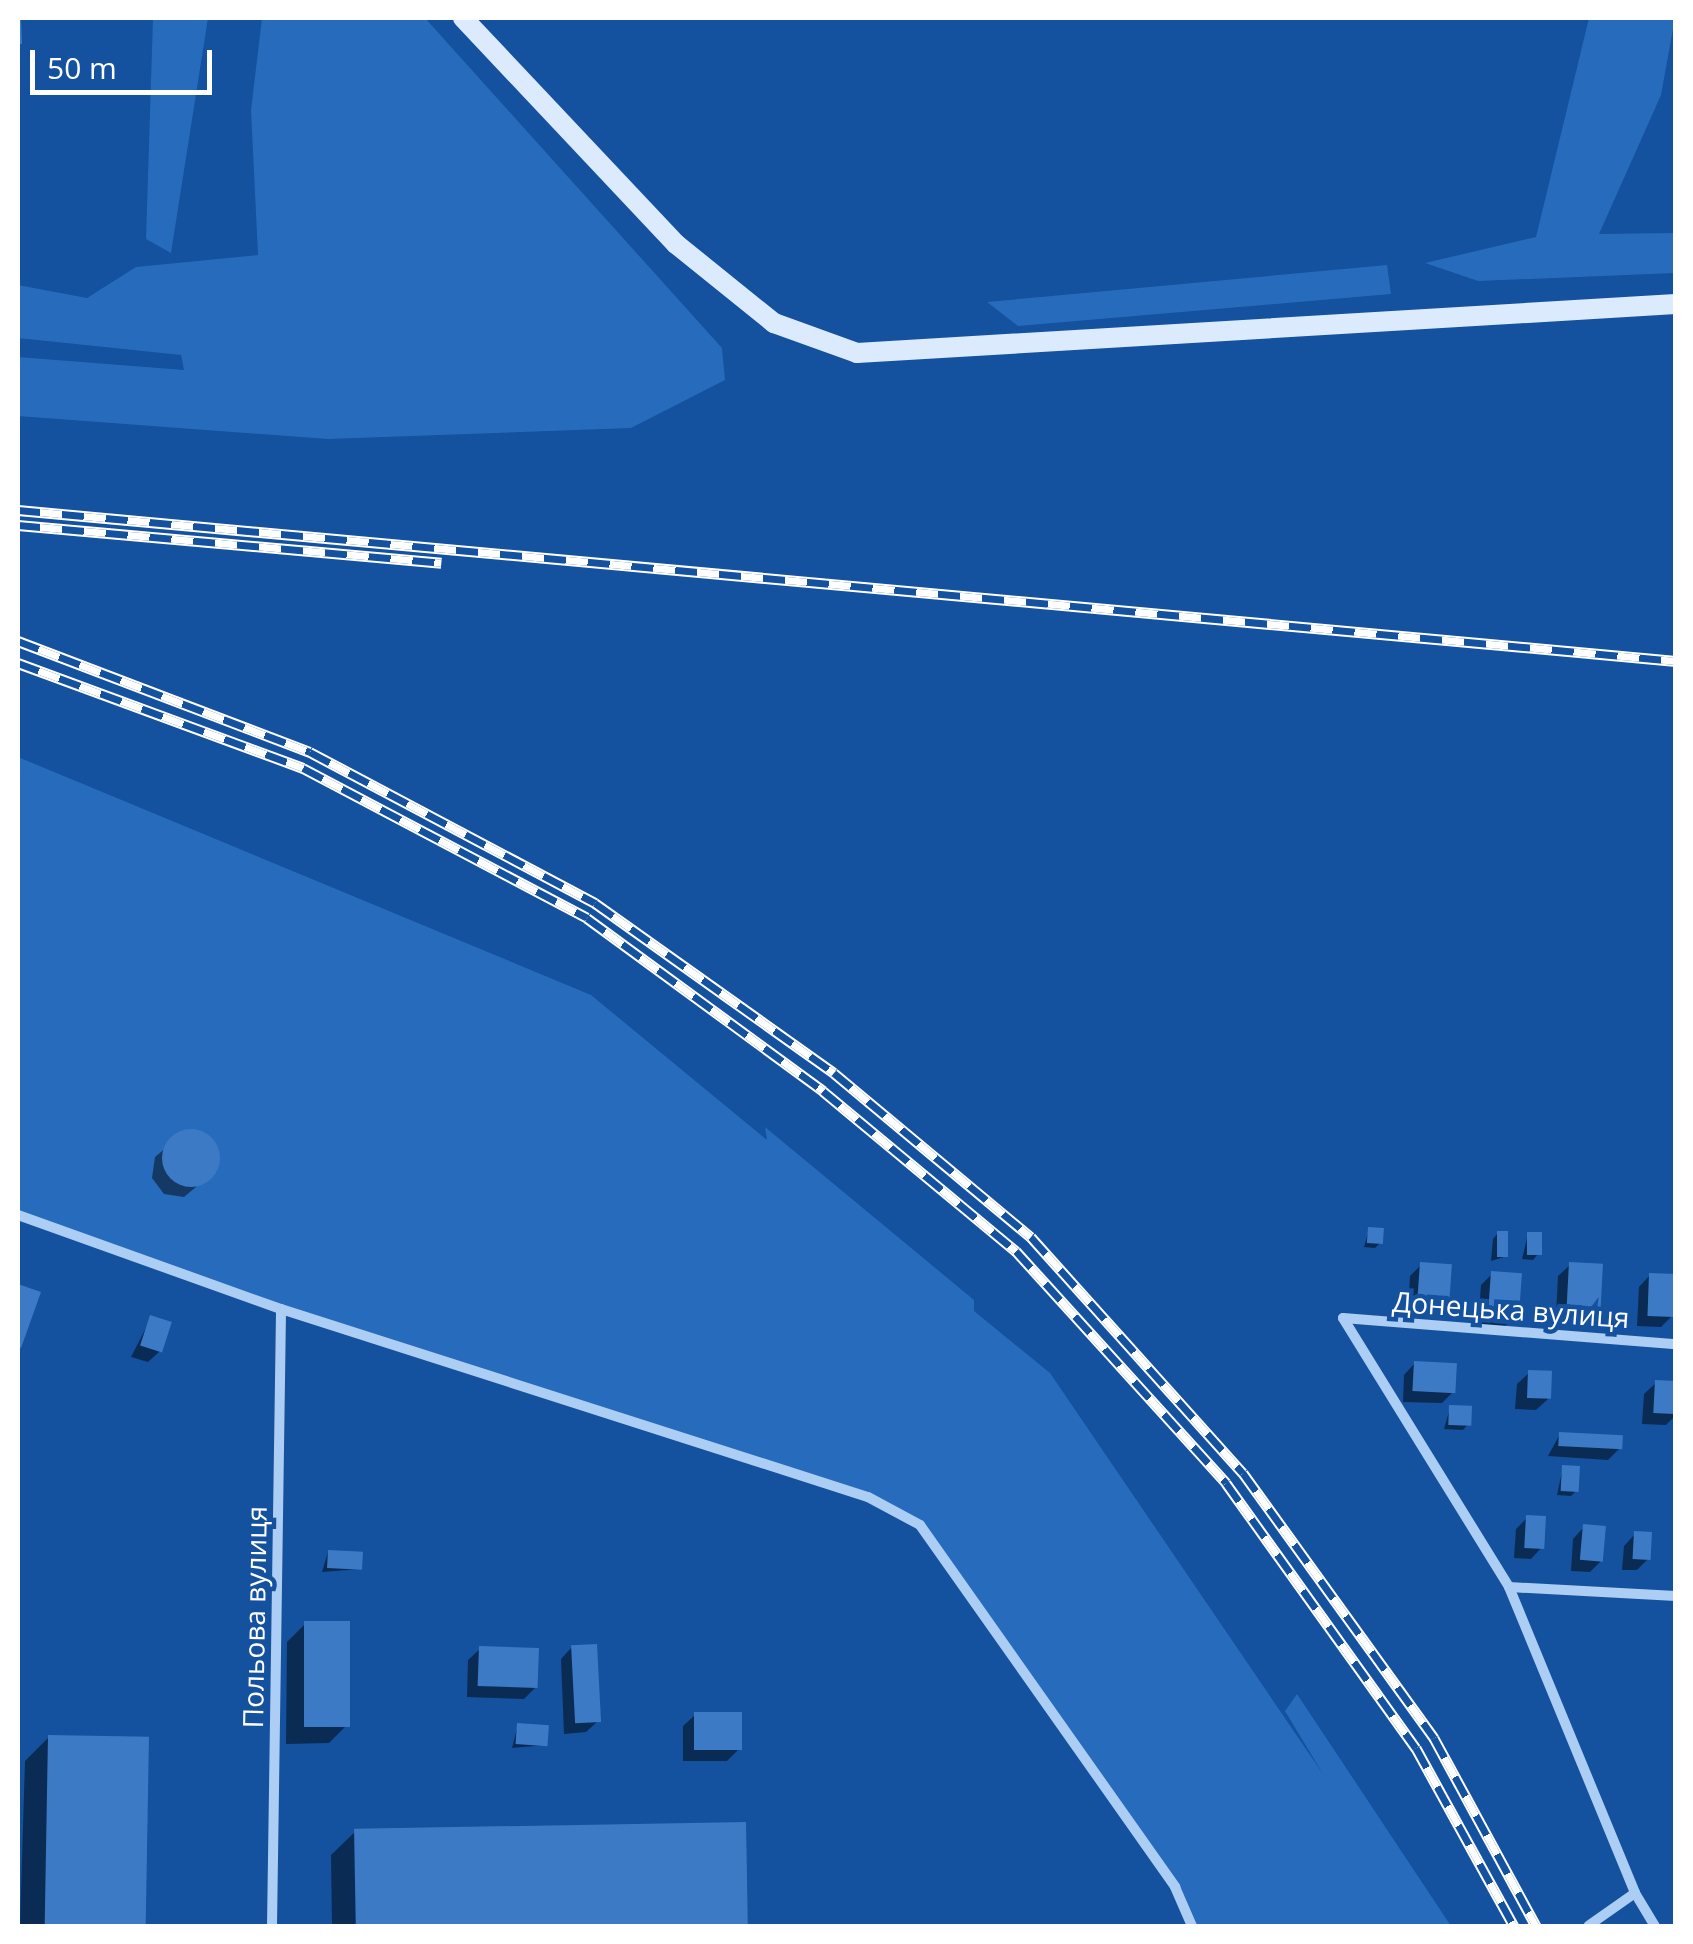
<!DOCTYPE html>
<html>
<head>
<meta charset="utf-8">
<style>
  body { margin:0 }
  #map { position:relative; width:1693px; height:1944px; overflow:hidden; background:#14519e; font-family:"Open Sans",sans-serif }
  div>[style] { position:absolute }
  .green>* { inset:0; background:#276bbc }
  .shadow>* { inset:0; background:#0007 }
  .building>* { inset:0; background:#3d7ac5; transform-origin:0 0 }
  .round { border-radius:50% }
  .minor>* { height:10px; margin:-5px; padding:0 5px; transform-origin:5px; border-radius:5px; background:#accdf4 }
  .secondary>* { height:20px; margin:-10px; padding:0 10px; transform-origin:10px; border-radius:10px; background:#dbeafd }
  .rail>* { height:11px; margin-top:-5.5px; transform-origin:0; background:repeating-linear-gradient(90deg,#14519e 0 22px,#fff 0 44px); box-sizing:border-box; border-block:2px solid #fff }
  span { translate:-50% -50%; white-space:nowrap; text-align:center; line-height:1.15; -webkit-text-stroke:9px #14519e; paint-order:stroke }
  .street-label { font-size:28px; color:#fff }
  .frame { position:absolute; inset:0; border:20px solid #fff; pointer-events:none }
  .scale { position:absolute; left:30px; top:50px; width:182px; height:45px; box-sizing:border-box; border:5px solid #fff; border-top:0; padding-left:12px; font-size:30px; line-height:35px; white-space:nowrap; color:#fff; -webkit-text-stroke:8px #14519e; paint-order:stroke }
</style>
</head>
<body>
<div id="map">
  <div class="green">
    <i style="clip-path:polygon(153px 18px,208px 18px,171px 253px,146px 239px)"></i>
    <i style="clip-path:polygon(262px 18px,425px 18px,722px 348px,725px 380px,631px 428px,328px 439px,18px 416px,18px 357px,184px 370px,181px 355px,18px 338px,18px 285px,87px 298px,136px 267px,258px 255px,251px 110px)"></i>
    <i style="clip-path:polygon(1589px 18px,1675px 18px,1661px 95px,1599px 234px,1675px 233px,1675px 273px,1478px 281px,1425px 263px,1536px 237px)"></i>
    <i style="clip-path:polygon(1387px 265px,1391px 294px,1018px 326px,987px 302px)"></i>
    <i style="clip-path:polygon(18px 757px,591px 995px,767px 1140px,765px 1127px,974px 1300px,974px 1311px,1050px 1373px,1323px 1774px,1285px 1711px,1297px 1694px,1451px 1926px,1192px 1926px,1175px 1887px,920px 1525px,868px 1498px,281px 1309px,18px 1215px)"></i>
  </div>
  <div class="shadow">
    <i style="clip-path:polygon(185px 1132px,205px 1135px,217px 1151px,214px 1172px,184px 1197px,164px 1194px,152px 1178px,155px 1157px)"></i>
    <i style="clip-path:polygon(1369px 1230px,1381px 1242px,1375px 1248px,1364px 1247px)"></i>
    <i style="clip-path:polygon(1498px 1233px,1504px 1257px,1491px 1261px,1493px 1239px)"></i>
    <i style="clip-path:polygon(1528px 1234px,1538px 1254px,1533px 1260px,1522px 1259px)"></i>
    <i style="clip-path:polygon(1421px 1265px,1448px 1300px,1436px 1311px,1408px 1310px,1410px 1276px)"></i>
    <i style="clip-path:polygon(1570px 1265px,1598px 1306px,1586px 1318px,1556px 1316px,1558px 1276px)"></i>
    <i style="clip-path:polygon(1492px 1274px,1517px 1315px,1505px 1326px,1478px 1325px,1481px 1285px)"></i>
    <i style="clip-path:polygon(1650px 1275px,1672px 1316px,1661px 1327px,1637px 1326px,1639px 1287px)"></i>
    <i style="clip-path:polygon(151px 1318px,160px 1351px,148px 1362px,131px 1357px)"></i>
    <i style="clip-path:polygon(1415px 1363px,1453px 1392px,1442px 1403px,1403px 1402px,1404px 1375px)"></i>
    <i style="clip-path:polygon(1529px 1373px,1548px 1399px,1536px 1410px,1515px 1409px,1517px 1384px)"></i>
    <i style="clip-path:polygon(1656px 1383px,1676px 1384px,1676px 1415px,1666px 1425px,1642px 1424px,1644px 1394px)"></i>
    <i style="clip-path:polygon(1450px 1408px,1468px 1424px,1463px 1430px,1444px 1429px)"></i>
    <i style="clip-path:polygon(1560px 1434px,1620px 1448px,1608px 1460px,1548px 1456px)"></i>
    <i style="clip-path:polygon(1563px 1467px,1576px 1491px,1571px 1496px,1557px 1495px)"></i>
    <i style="clip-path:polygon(1527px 1518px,1542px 1547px,1531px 1559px,1514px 1558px,1516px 1529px)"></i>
    <i style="clip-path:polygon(1584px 1527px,1602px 1560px,1590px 1572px,1571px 1571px,1573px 1539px)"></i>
    <i style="clip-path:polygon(1635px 1534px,1648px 1559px,1637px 1570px,1622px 1570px,1624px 1546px)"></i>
    <i style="clip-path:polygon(328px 1552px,360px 1569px,322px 1572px)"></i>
    <i style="clip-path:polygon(305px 1624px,347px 1725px,329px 1743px,286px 1744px,287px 1642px)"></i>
    <i style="clip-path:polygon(572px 1647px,598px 1721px,586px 1732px,564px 1734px,561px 1659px)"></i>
    <i style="clip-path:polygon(480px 1649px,535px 1688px,524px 1699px,467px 1697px,468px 1660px)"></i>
    <i style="clip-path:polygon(695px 1715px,739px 1749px,727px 1761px,683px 1761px,683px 1726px)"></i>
    <i style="clip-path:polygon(518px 1725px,545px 1745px,512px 1748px)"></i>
    <i style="clip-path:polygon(49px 1737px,146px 1739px,141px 1926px,20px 1926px,25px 1761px)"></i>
    <i style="clip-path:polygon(744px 1824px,745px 1926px,332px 1926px,331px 1855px,356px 1831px)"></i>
  </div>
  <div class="building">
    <i style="clip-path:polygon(18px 18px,21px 18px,22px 44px,18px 44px)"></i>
    <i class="round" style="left:162px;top:1129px;width:58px;height:58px"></i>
    <i style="left:1368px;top:1227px;width:16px;height:16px;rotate:4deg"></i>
    <i style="left:1497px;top:1231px;width:11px;height:26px"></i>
    <i style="left:1527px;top:1232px;width:15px;height:23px"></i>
    <i style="left:1420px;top:1262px;width:32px;height:37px;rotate:4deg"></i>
    <i style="left:1569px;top:1262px;width:34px;height:44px;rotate:3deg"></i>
    <i style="left:1491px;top:1271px;width:31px;height:43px;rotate:4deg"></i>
    <i style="left:1649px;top:1273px;width:27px;height:43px;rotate:2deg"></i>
    <i style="clip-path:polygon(18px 1284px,41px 1292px,21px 1348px,18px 1346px)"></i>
    <i style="left:150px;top:1315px;width:23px;height:32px;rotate:18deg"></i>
    <i style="left:1414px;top:1361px;width:43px;height:30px;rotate:3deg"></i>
    <i style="left:1528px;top:1370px;width:24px;height:28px;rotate:2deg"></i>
    <i style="left:1655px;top:1380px;width:21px;height:33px;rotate:3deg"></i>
    <i style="left:1449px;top:1405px;width:23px;height:20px;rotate:2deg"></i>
    <i style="left:1559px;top:1432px;width:64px;height:14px;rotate:3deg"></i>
    <i style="left:1562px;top:1465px;width:18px;height:26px;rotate:3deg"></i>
    <i style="left:1526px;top:1515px;width:20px;height:33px;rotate:3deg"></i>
    <i style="left:1583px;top:1524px;width:23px;height:36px;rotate:5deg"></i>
    <i style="left:1634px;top:1531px;width:18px;height:28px;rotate:3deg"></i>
    <i style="left:328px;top:1550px;width:35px;height:18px;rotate:3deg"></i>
    <i style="left:304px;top:1621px;width:46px;height:106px"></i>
    <i style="left:597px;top:1644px;width:78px;height:26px;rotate:87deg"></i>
    <i style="left:479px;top:1646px;width:60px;height:40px;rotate:2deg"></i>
    <i style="left:694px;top:1712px;width:48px;height:38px"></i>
    <i style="left:517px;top:1723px;width:32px;height:21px;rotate:4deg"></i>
    <i style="left:48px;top:1735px;width:101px;height:191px;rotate:1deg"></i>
    <i style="left:746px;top:1822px;width:104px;height:392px;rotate:89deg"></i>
  </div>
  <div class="minor">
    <i style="left:18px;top:1215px;width:279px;rotate:19.7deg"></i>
    <i style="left:281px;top:1309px;width:616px;rotate:17.76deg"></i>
    <i style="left:868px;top:1497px;width:59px;rotate:28.3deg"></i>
    <i style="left:920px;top:1525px;width:443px;rotate:54.8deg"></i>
    <i style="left:1175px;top:1887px;width:43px;rotate:66.4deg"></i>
    <i style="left:1343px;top:1318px;width:316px;rotate:58.3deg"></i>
    <i style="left:1509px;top:1587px;width:331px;rotate:67.6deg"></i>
    <i style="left:1635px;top:1893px;width:57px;rotate:144.9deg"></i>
    <i style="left:1343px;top:1318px;width:334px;rotate:4.5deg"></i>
    <i style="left:1509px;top:1587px;width:167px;rotate:3.1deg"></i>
    <i style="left:1635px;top:1893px;width:39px;rotate:59deg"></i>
    <i style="left:272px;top:1926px;width:617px;rotate:-89.16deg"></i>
  </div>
  <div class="secondary">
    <i style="left:463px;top:18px;width:311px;rotate:46.7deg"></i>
    <i style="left:676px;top:244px;width:126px;rotate:38.9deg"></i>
    <i style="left:774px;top:323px;width:88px;rotate:19.9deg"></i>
    <i style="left:857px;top:353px;width:820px;rotate:-3.42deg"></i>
  </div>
  <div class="rail">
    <i style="left:18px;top:510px;width:1665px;rotate:5.2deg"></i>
    <i style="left:18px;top:525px;width:425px;rotate:5.1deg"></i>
    <i style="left:18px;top:641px;width:312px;rotate:20.8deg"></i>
    <i style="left:310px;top:752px;width:323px;rotate:27.9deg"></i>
    <i style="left:595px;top:903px;width:293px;rotate:35.4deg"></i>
    <i style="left:834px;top:1073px;width:256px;rotate:39.8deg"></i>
    <i style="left:1031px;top:1237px;width:317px;rotate:48.1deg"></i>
    <i style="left:1243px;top:1473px;width:327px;rotate:54.2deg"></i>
    <i style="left:1434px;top:1738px;width:214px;rotate:61.5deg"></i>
    <i style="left:18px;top:663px;width:304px;rotate:20.2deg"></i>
    <i style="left:303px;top:768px;width:321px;rotate:27.8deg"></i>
    <i style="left:587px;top:918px;width:293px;rotate:36.2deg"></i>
    <i style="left:823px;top:1091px;width:251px;rotate:39.7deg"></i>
    <i style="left:1016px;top:1251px;width:313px;rotate:47.8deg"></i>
    <i style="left:1226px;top:1483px;width:326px;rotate:54.4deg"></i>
    <i style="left:1416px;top:1748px;width:203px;rotate:61.2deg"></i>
  </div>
  <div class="street-label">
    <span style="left:1511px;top:1309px;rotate:4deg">Донецька вулиця</span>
    <span style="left:254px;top:1617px;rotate:-89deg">Польова вулиця</span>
  </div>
  <div class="frame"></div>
  <div class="scale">50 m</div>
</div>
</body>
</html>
